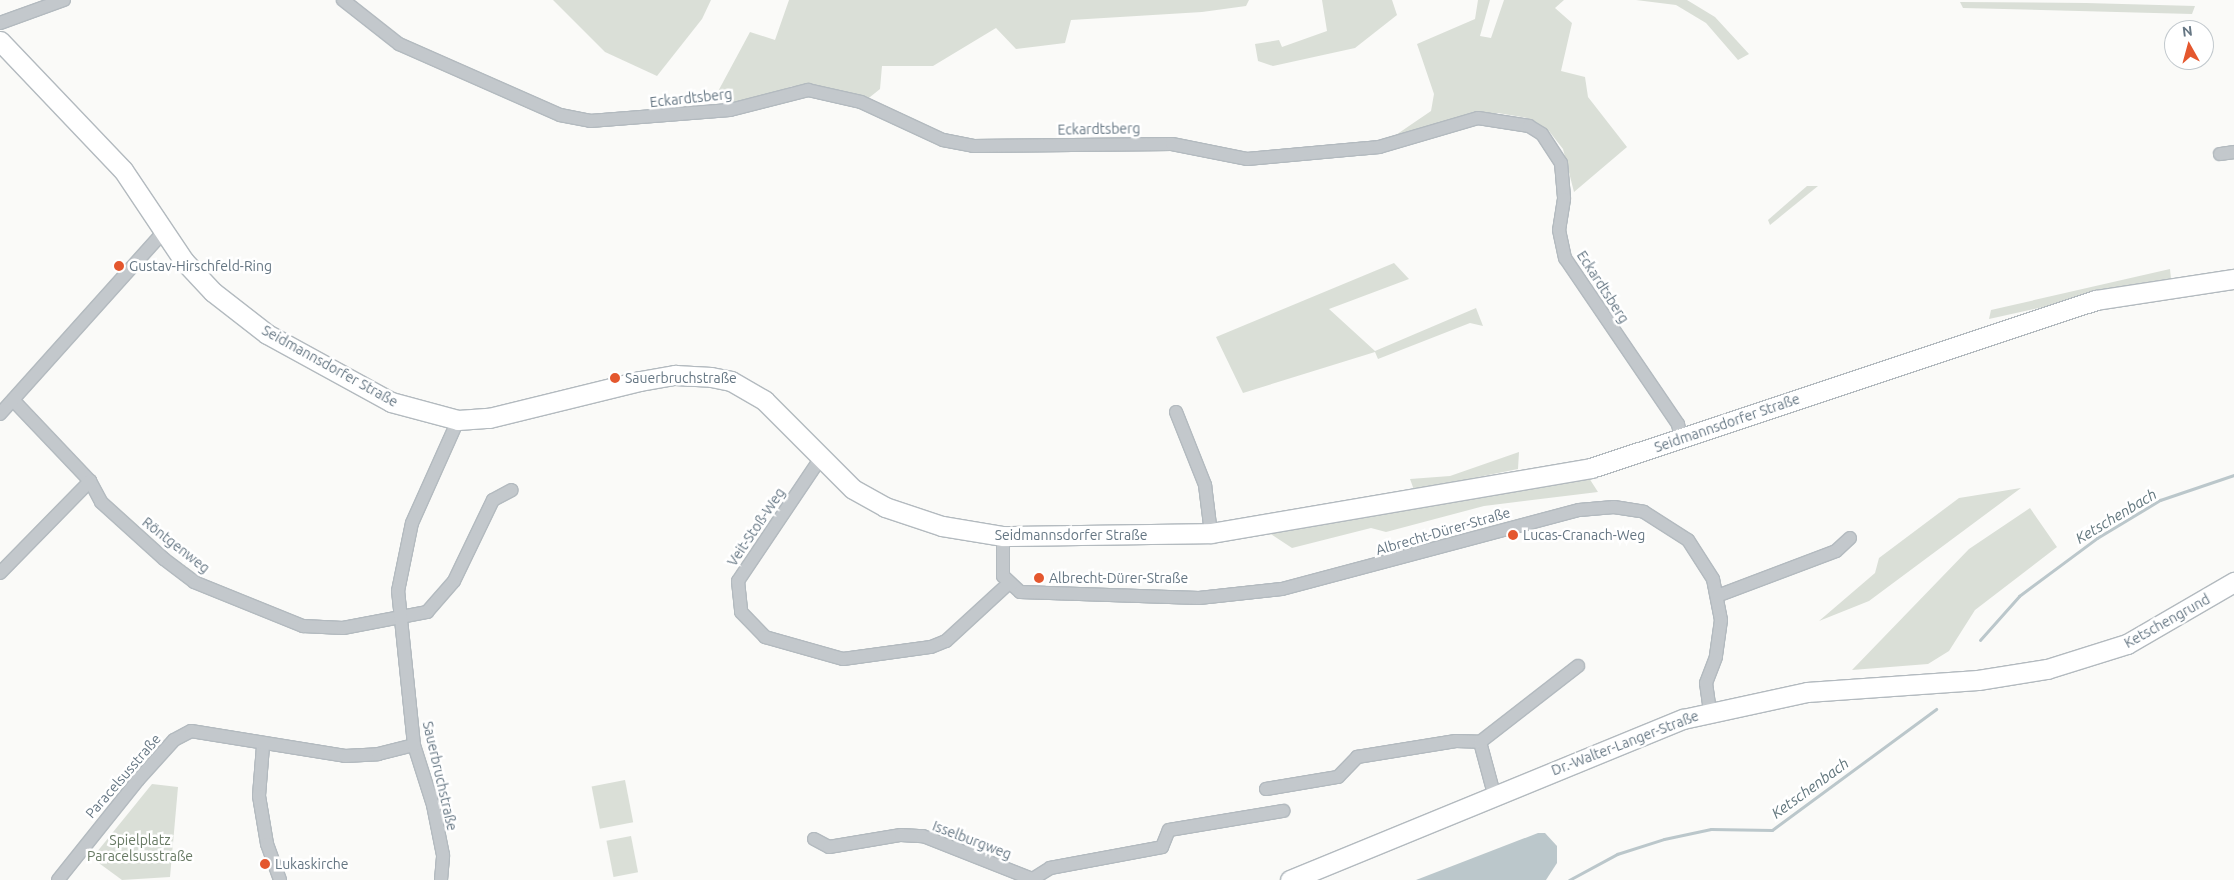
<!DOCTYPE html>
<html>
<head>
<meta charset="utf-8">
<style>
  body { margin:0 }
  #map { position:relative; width:2234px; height:880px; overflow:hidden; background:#fafaf8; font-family:Ubuntu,sans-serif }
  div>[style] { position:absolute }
  .green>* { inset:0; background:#dadfd7; transform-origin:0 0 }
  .water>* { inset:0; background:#bbc7cb }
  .stream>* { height:3px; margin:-1.5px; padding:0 1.5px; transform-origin:1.5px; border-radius:1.5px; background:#bbc7cb }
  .roads { filter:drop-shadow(1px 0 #b3babf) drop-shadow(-1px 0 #b3babf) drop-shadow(0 1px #b3babf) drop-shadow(0 -1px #b3babf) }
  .street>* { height:12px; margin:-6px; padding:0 6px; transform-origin:6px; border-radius:6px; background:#c3c8cc }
  .secondary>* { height:19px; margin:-9.5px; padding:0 9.5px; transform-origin:9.5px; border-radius:9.5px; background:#fff }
  .dots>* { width:14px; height:14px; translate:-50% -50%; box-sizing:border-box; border:2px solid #fff; border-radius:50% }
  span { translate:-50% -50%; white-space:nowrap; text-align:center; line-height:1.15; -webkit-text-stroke:5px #fff; paint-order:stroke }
  .street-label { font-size:14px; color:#657683 }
  .poi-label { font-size:14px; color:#657683 }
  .left { translate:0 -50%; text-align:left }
  .park-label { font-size:14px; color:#687a64 }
  .water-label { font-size:15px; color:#60757c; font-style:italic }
  .north { position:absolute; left:2164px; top:20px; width:50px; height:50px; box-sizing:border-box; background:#fff; border:1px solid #c1c8cd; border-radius:50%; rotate:353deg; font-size:14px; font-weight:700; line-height:20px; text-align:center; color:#657683 }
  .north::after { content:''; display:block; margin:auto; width:18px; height:22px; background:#e4572e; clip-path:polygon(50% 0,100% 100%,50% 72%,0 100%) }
</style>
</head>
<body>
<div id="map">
  <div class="green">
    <i style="clip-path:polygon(553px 0,711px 0,702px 19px,657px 76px,605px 52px)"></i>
    <i style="clip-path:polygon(789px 0,1249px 0,1246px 6px,1202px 12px,1071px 20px,1065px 43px,1016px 49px,996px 28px,933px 66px,882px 66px,880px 89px,865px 101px,793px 86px,731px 108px,715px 97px,750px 32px,775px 40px)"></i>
    <i style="clip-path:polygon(1322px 0,1392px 0,1397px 15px,1355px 48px,1273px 66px,1258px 61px,1255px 44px,1279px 40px,1282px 47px,1327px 31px)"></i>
    <i style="clip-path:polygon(1478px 0,1490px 0,1480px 36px,1491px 38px,1504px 0,1564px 0,1555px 8px,1572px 23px,1561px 71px,1585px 77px,1588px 97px,1627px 147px,1574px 192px,1563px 149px,1549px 131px,1527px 118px,1498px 113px,1464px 116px,1387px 141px,1431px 111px,1434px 94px,1417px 44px,1475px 19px)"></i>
    <i style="clip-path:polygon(1636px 0,1687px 0,1715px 17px,1749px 54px,1738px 60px,1706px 23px,1676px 5px)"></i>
    <i style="clip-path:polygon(1960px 2px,2086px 3px,2195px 6px,2192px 14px,1963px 8px)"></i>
    <i style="clip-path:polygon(1807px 186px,1818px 186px,1770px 225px,1768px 220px)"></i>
    <i style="clip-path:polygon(1394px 263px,1409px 279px,1329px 309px,1375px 351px,1476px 308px,1483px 326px,1470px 323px,1378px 359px,1375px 352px,1243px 393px,1216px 337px)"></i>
    <i style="clip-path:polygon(2170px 269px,2171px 279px,1989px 319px,1991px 310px)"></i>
    <i style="clip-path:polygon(1519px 452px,1518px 469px,1414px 490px,1410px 479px,1450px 476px)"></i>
    <i style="clip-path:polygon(1589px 478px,1598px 492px,1484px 506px,1386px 532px,1371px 528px,1292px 548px,1266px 531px)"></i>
    <i style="clip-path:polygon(2021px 488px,1869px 601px,1819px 621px,1875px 573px,1879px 558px,1959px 498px)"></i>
    <i style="clip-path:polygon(2030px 508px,2057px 547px,1975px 610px,1949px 651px,1928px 664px,1852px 670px,1969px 549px)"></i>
    <i style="left:625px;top:780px;width:43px;height:34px;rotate:79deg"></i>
    <i style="clip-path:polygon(152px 784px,178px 787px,170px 877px,122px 880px,92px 858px)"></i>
    <i style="left:631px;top:836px;width:37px;height:25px;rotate:79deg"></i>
  </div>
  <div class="water">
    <i style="clip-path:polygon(1538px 833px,1545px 833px,1557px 846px,1557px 863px,1546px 880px,1416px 880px)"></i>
  </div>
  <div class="stream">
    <i style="left:1980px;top:640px;width:59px;rotate:-48.4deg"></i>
    <i style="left:2019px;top:596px;width:97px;rotate:-36.6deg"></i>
    <i style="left:2097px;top:538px;width:74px;rotate:-31.1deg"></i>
    <i style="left:2160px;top:500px;width:78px;rotate:-18.7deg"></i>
    <i style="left:1569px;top:880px;width:55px;rotate:-28.4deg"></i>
    <i style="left:1617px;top:854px;width:49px;rotate:-17.7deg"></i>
    <i style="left:1664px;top:839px;width:48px;rotate:-12deg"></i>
    <i style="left:1711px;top:829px;width:61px;rotate:0.9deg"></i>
    <i style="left:1772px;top:830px;width:204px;rotate:-36.4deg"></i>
  </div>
  <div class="roads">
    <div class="street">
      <i style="left:343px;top:0;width:71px;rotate:38.2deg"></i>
      <i style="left:399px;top:44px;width:176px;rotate:23.8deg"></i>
      <i style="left:560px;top:115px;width:31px;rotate:11deg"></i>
      <i style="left:590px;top:121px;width:140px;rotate:-4.5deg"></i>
      <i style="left:730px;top:110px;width:81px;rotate:-14.4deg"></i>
      <i style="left:808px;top:90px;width:54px;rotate:12.8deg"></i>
      <i style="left:861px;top:102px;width:90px;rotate:24.9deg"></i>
      <i style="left:943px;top:140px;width:31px;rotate:11deg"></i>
      <i style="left:973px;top:146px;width:199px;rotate:-0.6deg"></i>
      <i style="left:1172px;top:144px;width:76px;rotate:11.3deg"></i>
      <i style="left:1247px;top:159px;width:133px;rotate:-5.2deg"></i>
      <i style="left:1379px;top:147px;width:103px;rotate:-16.3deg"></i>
      <i style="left:1478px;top:118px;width:52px;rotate:8.9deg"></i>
      <i style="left:1529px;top:126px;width:15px;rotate:32deg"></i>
      <i style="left:1542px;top:134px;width:35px;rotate:57deg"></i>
      <i style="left:1561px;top:163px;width:36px;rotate:85deg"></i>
      <i style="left:1564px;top:199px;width:31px;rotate:99deg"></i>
      <i style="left:1559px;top:230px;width:29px;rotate:78deg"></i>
      <i style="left:1565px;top:258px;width:201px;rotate:55.8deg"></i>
      <i style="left:1678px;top:424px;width:15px;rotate:79deg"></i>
      <i style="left:0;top:23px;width:68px;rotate:-19.8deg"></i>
      <i style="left:2220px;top:154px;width:14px;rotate:-8deg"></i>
      <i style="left:13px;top:400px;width:112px;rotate:46.5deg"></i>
      <i style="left:90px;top:481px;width:24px;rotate:62deg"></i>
      <i style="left:101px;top:502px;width:85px;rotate:42.1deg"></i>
      <i style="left:164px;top:559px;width:38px;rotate:37deg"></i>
      <i style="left:194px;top:582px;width:118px;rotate:22deg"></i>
      <i style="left:303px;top:626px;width:40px;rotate:2.9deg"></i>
      <i style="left:343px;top:628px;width:86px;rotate:-10.8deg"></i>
      <i style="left:427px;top:612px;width:41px;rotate:-48.9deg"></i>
      <i style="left:454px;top:581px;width:90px;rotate:-64.3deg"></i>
      <i style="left:493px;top:500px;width:21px;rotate:-28deg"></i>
      <i style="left:1176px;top:412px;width:79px;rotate:68.3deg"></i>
      <i style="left:1205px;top:485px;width:48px;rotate:82.9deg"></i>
      <i style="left:0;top:414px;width:247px;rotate:-48.1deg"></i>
      <i style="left:820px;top:459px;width:147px;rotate:123.9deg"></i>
      <i style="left:738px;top:581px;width:31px;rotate:84deg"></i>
      <i style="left:741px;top:612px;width:35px;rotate:46deg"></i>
      <i style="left:765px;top:637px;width:81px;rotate:15.8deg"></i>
      <i style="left:843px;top:659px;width:89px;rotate:-7.8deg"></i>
      <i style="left:931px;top:647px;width:16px;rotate:-22deg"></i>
      <i style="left:946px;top:641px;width:83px;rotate:-42.6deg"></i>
      <i style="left:1003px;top:536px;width:40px;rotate:90deg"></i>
      <i style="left:1003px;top:576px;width:23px;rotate:43deg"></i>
      <i style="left:1020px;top:592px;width:179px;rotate:1.9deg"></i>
      <i style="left:1199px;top:598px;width:83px;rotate:-6.2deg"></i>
      <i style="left:1282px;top:589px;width:307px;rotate:-14.9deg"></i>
      <i style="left:1579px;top:510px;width:35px;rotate:-5deg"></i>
      <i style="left:1614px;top:507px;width:30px;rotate:9deg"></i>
      <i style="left:1644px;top:512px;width:52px;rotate:32.5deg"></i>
      <i style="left:1688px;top:540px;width:46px;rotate:57.3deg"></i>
      <i style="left:1713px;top:579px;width:42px;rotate:79deg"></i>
      <i style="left:1721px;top:620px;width:37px;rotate:98deg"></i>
      <i style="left:1716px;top:657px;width:28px;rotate:111deg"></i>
      <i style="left:1706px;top:683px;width:29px;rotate:82deg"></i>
      <i style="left:0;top:573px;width:129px;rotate:-45.6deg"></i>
      <i style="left:1717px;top:596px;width:127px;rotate:-20.7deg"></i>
      <i style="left:1836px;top:551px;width:19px;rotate:-43deg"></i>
      <i style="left:1480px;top:742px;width:54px;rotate:74.9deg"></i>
      <i style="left:263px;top:746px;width:50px;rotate:94.6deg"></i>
      <i style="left:259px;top:796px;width:49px;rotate:80.5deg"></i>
      <i style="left:267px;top:844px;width:38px;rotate:70deg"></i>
      <i style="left:1266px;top:789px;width:73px;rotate:-9.5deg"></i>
      <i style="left:1338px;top:777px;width:28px;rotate:-46deg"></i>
      <i style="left:1357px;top:757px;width:100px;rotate:-9.2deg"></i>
      <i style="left:1456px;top:741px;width:24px;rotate:2deg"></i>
      <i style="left:1480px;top:742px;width:124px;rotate:-37.8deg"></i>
      <i style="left:814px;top:839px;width:17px;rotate:28deg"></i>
      <i style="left:829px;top:847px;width:73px;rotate:-9.5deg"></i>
      <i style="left:901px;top:835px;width:22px;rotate:3deg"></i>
      <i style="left:923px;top:836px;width:117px;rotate:21.5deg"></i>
      <i style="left:58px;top:880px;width:128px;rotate:-51.3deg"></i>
      <i style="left:138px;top:780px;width:54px;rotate:-48deg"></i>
      <i style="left:174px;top:740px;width:19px;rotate:-28deg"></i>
      <i style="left:191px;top:731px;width:156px;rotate:9.2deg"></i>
      <i style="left:345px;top:756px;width:33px;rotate:-3deg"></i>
      <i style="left:378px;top:754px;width:37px;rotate:-14deg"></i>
      <i style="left:441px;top:880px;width:25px;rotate:-85deg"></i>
      <i style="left:443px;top:855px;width:51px;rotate:-101.3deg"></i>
      <i style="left:433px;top:805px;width:63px;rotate:-107.6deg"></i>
      <i style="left:414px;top:745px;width:155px;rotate:-95.9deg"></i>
      <i style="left:398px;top:591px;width:69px;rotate:-78.4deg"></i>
      <i style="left:412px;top:523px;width:113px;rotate:-65.9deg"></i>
      <i style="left:1031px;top:880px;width:22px;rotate:-32deg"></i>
      <i style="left:1050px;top:868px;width:114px;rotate:-10.6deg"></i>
      <i style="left:1162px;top:847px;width:18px;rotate:-68deg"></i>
      <i style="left:1169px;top:830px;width:116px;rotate:-9.5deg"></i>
    </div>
    <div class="secondary">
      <i style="left:0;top:41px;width:178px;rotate:46.4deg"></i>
      <i style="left:123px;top:170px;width:110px;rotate:56.2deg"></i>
      <i style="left:184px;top:261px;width:42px;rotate:46.9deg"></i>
      <i style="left:213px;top:292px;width:68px;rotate:37.9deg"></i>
      <i style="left:267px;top:334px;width:141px;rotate:28.7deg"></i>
      <i style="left:391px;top:402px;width:69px;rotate:15deg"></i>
      <i style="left:458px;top:420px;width:31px;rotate:-4deg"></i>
      <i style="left:489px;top:418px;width:155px;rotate:-13.8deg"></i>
      <i style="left:640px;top:381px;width:36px;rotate:-10deg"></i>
      <i style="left:675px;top:375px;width:36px;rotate:3deg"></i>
      <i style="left:711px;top:377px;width:20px;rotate:11deg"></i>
      <i style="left:731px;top:381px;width:39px;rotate:30deg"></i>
      <i style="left:765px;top:401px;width:124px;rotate:45deg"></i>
      <i style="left:853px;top:489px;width:37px;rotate:29deg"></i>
      <i style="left:885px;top:507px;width:60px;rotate:18.4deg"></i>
      <i style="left:942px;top:526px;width:62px;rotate:9.3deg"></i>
      <i style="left:1003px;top:536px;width:208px;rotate:-0.8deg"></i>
      <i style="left:1211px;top:533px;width:386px;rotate:-9.7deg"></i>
      <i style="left:1591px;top:468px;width:532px;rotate:-18.4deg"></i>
      <i style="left:2096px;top:300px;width:140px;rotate:-8.7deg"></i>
      <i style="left:1290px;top:880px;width:425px;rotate:-22.3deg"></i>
      <i style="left:1683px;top:719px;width:127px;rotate:-12.3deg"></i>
      <i style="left:1807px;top:692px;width:171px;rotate:-4deg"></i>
      <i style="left:1978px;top:680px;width:70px;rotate:-9.1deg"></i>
      <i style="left:2047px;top:669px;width:84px;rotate:-17.4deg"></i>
      <i style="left:2127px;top:644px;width:124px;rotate:-30.1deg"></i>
    </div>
  </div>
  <div class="dots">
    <i style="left:119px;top:266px;background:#e4572e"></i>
    <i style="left:615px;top:378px;background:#e4572e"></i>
    <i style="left:1513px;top:535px;background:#e4572e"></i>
    <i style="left:1039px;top:578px;background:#e4572e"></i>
    <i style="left:265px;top:864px;background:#e4572e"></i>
  </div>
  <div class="street-label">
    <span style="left:691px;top:98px;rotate:-6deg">Eckardtsberg</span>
    <span style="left:1099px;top:129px;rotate:-1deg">Eckardtsberg</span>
    <span style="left:1603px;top:287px;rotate:57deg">Eckardtsberg</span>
    <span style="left:330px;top:366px;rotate:29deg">Seidmannsdorfer Straße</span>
    <span style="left:1727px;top:423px;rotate:-19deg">Seidmannsdorfer Straße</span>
    <span style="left:756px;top:527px;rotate:-56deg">Veit-Stoß-Weg</span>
    <span style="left:1443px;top:531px;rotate:-16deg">Albrecht-Dürer-Straße</span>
    <span style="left:1071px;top:535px">Seidmannsdorfer Straße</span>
    <span style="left:176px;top:545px;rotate:38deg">Röntgenweg</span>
    <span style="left:2167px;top:621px;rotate:-29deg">Ketschengrund</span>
    <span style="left:1625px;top:743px;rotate:-21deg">Dr.-Walter-Langer-Straße</span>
    <span style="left:123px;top:776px;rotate:-49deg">Paracelsusstraße</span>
    <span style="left:440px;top:776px;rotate:77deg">Sauerbruchstraße</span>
    <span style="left:972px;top:840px;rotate:21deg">Isselburgweg</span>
  </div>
  <div class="poi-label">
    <span class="left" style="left:129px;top:266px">Gustav-Hirschfeld-Ring</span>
    <span class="left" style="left:625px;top:378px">Sauerbruchstraße</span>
    <span class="left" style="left:1523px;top:535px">Lucas-Cranach-Weg</span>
    <span class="left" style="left:1049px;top:578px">Albrecht-Dürer-Straße</span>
    <span class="left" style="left:275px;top:864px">Lukaskirche</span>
  </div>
  <div class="park-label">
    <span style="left:140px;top:848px">Spielplatz<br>Paracelsusstraße</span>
  </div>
  <div class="water-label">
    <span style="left:2116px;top:516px;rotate:-31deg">Ketschenbach</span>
    <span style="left:1810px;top:788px;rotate:-36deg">Ketschenbach</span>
  </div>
  <div class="north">N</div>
</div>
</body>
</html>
